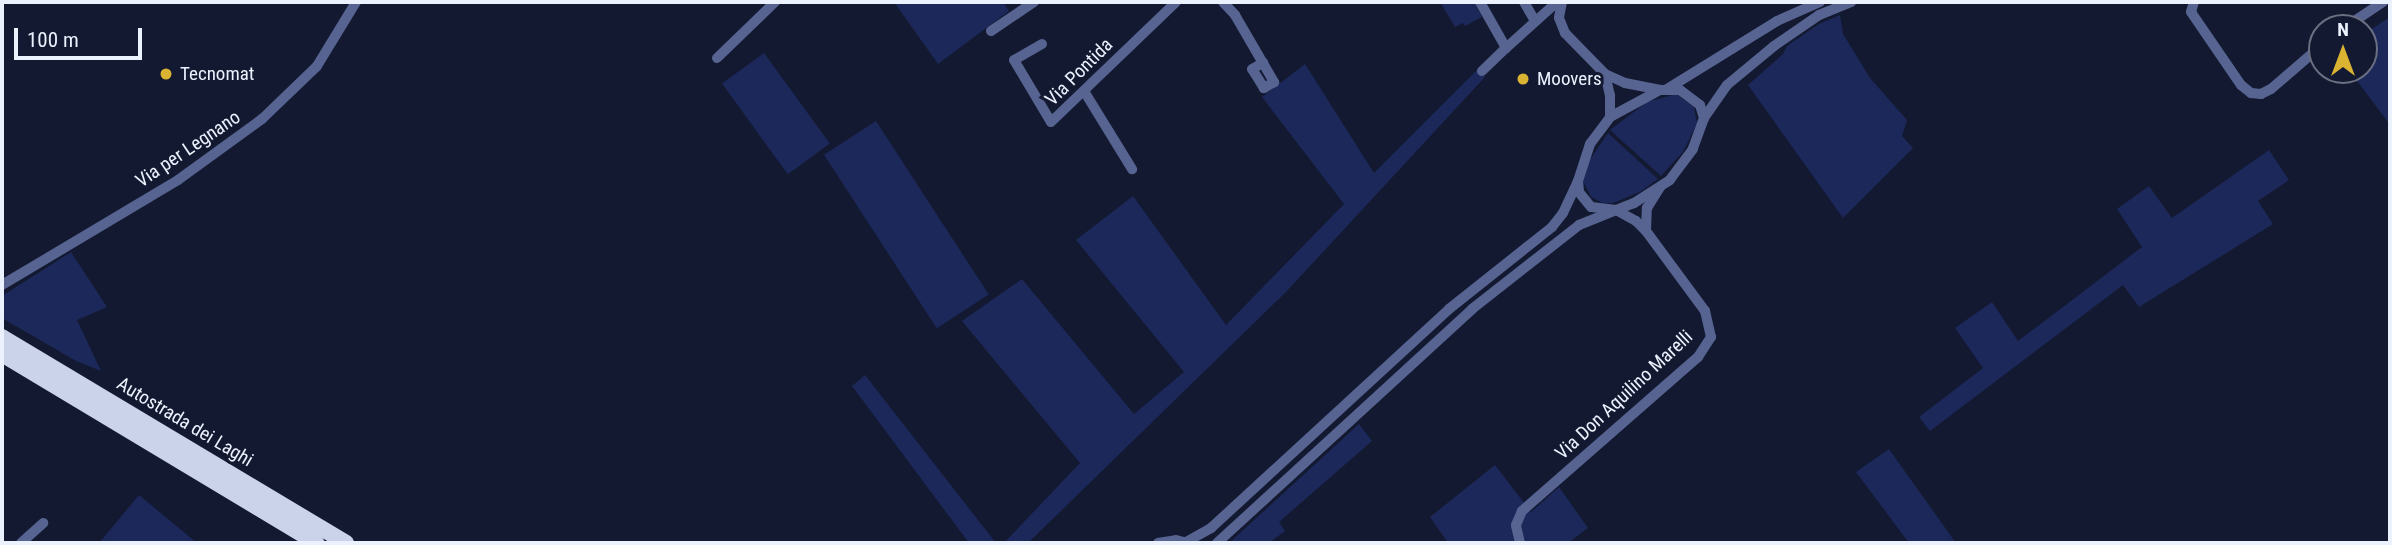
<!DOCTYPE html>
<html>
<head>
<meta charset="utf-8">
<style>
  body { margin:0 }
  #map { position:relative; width:2392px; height:545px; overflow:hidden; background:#131930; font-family:"Roboto Condensed",sans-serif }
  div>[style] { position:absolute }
  .green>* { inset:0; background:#1c2859; transform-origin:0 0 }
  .minor>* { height:10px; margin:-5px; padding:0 5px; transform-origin:5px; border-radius:5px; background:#576491 }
  .highway>* { height:16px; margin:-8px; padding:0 8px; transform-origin:8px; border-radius:8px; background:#cbd3ea }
  .dots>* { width:19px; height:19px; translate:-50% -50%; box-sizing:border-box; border:4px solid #131930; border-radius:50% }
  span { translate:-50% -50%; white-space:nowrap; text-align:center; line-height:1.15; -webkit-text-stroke:6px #131930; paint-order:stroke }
  .street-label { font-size:19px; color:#ecf1fe }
  .poi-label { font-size:19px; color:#ecf1fe }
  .left { translate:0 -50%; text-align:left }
  .frame { position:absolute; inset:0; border:4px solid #ecf1fe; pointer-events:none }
  .north { position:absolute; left:2308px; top:14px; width:70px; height:70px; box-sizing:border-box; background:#131930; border:2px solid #6a6f82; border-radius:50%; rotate:0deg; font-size:19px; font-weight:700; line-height:28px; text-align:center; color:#ecf1fe }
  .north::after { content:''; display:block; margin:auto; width:24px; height:32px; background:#dbb333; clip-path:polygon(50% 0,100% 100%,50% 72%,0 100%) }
  .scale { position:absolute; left:14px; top:28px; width:128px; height:32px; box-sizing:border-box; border:4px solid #ecf1fe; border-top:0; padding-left:9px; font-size:21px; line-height:24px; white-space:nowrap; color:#ecf1fe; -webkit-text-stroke:5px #131930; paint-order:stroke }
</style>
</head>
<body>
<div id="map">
  <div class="green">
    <i style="clip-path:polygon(894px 2px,1003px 2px,1009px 11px,938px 64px)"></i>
    <i style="clip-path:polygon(1440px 2px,1474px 2px,1482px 17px,1465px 26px,1463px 23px,1455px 27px)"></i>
    <i style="clip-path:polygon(1840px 15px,1843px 34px,1870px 78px,1907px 120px,1902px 136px,1913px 148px,1843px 218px,1748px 85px,1783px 54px,1787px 46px,1819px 24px)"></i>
    <i style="clip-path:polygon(2390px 17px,2390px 125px,2349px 70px,2364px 70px,2364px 34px)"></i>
    <i style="left:764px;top:53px;width:112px;height:52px;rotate:54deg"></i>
    <i style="clip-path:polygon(1305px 64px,1374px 173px,1479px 68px,1485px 77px,1286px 292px,1028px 543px,1004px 543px,1080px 463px,962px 321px,1022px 279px,1134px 414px,1184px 372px,1076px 240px,1133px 196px,1226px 325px,1344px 204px,1262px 97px)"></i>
    <i style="clip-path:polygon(1676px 94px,1694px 107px,1697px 123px,1683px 152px,1661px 176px,1610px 130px,1647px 102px)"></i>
    <i style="left:876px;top:121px;width:207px;height:62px;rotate:57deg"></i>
    <i style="clip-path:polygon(1608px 133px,1658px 179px,1640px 192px,1613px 203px,1603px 203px,1591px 197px,1583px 181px,1587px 164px)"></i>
    <i style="clip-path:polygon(2269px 150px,2289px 180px,2258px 201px,2273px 224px,2139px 307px,2123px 285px,1930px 431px,1919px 417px,1983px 368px,1955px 328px,1992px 302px,2018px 341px,2142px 247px,2117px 209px,2149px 186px,2172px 218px)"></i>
    <i style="clip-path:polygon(71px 252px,107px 307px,77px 320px,101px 371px,76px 361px,2px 318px,2px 296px)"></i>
    <i style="clip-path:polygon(865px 375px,996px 543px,969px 543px,852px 386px)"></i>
    <i style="clip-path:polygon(1359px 424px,1372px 441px,1279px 522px,1285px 531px,1269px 543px,1229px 543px)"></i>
    <i style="clip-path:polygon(1889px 449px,1956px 543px,1909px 543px,1856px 472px)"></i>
    <i style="clip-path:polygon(1495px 465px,1531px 512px,1559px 487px,1588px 528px,1568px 543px,1448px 543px,1430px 517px)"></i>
    <i style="clip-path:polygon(139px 495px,197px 543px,99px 543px)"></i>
  </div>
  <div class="minor">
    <i style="left:1223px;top:2px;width:18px;rotate:47deg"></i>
    <i style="left:1235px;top:15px;width:78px;rotate:59.8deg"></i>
    <i style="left:1274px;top:82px;width:12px;rotate:149deg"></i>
    <i style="left:1264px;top:88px;width:22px;rotate:-122deg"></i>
    <i style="left:1252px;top:69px;width:13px;rotate:-29deg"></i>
    <i style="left:1480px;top:2px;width:53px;rotate:60.5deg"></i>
    <i style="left:1506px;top:48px;width:69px;rotate:-42deg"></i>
    <i style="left:1524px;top:2px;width:20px;rotate:60deg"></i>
    <i style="left:1562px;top:2px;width:16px;rotate:101deg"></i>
    <i style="left:1559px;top:18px;width:16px;rotate:68deg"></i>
    <i style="left:1565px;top:33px;width:57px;rotate:45.7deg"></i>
    <i style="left:1605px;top:74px;width:22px;rotate:24deg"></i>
    <i style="left:1625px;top:83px;width:36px;rotate:11deg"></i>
    <i style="left:2194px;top:2px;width:10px;rotate:107deg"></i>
    <i style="left:2191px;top:12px;width:88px;rotate:55.6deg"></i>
    <i style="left:2241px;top:85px;width:13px;rotate:39deg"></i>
    <i style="left:2251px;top:93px;width:10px;rotate:6deg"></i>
    <i style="left:2261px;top:94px;width:11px;rotate:-27deg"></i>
    <i style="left:2271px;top:89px;width:67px;rotate:-40.8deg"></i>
    <i style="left:2344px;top:28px;width:47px;rotate:-33.7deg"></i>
    <i style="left:991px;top:31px;width:52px;rotate:-34deg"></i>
    <i style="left:1042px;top:44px;width:32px;rotate:150deg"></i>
    <i style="left:1014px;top:60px;width:72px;rotate:59.2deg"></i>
    <i style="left:1051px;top:122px;width:173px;rotate:-43.8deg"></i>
    <i style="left:717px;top:58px;width:81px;rotate:-44deg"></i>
    <i style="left:1482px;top:71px;width:33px;rotate:-44deg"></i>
    <i style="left:1605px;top:74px;width:22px;rotate:77deg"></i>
    <i style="left:1610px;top:95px;width:22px;rotate:90deg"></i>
    <i style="left:1667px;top:89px;width:129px;rotate:-31.7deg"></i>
    <i style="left:1777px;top:21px;width:47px;rotate:-23.8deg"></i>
    <i style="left:1660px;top:90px;width:20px"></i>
    <i style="left:1680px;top:90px;width:25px;rotate:37deg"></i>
    <i style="left:1700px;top:105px;width:14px;rotate:73deg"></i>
    <i style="left:1704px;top:118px;width:33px;rotate:110deg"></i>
    <i style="left:1693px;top:149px;width:39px;rotate:127deg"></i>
    <i style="left:1670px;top:180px;width:43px;rotate:147.4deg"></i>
    <i style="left:1634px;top:203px;width:19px;rotate:159deg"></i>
    <i style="left:1616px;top:210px;width:25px;rotate:-173deg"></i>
    <i style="left:1591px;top:207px;width:19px;rotate:-129deg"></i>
    <i style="left:1579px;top:192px;width:11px;rotate:-95deg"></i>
    <i style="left:1578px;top:181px;width:39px;rotate:-72deg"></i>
    <i style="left:1590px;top:144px;width:34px;rotate:-53deg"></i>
    <i style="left:1610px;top:117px;width:57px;rotate:-28.4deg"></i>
    <i style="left:1084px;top:91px;width:92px;rotate:58.4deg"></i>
    <i style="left:1704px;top:118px;width:40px;rotate:-55.1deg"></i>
    <i style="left:1727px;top:85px;width:61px;rotate:-39.7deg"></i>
    <i style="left:1774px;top:46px;width:55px;rotate:-34.6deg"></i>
    <i style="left:1819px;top:15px;width:35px;rotate:-22deg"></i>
    <i style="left:2px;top:285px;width:205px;rotate:-30.8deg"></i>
    <i style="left:178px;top:180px;width:104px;rotate:-36deg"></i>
    <i style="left:262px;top:119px;width:76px;rotate:-43.9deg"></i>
    <i style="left:317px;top:66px;width:75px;rotate:-58.6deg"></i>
    <i style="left:1186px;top:542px;width:29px;rotate:-29deg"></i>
    <i style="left:1211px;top:528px;width:323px;rotate:-42.6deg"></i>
    <i style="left:1449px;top:309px;width:132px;rotate:-38.5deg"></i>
    <i style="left:1552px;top:227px;width:18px;rotate:-52deg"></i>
    <i style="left:1563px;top:213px;width:35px;rotate:-65deg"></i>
    <i style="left:21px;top:543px;width:30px;rotate:-42deg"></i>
    <i style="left:1158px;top:543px;width:18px;rotate:-9deg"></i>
    <i style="left:1176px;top:540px;width:11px;rotate:15deg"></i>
    <i style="left:1217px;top:543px;width:346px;rotate:-42.5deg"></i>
    <i style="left:1472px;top:309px;width:136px;rotate:-38.1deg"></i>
    <i style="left:1579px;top:225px;width:40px;rotate:-22deg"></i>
    <i style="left:1616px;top:210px;width:23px;rotate:29deg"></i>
    <i style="left:1636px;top:221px;width:14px;rotate:45deg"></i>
    <i style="left:1646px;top:231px;width:23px;rotate:-88deg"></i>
    <i style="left:1647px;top:208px;width:25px;rotate:-58deg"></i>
    <i style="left:1520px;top:543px;width:18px;rotate:-103deg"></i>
    <i style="left:1516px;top:525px;width:15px;rotate:-67deg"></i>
    <i style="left:1522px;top:511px;width:234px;rotate:-41.2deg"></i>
    <i style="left:1698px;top:357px;width:24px;rotate:-57deg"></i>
    <i style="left:1711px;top:337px;width:27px;rotate:-103deg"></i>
    <i style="left:1705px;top:311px;width:99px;rotate:-126.4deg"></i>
  </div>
  <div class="highway">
    <i style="left:2px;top:337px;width:401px;rotate:30.9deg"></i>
    <i style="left:2px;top:354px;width:367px;rotate:31deg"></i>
  </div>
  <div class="dots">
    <i style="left:166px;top:74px;background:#dbb333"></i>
    <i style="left:1523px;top:79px;background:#dbb333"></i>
  </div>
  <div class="street-label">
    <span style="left:1079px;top:72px;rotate:-45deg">Via Pontida</span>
    <span style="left:188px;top:149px;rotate:-34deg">Via per Legnano</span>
    <span style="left:1624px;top:395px;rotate:-43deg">Via Don Aquilino Marelli</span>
    <span style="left:185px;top:422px;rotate:31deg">Autostrada dei Laghi</span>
  </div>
  <div class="poi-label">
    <span class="left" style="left:180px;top:74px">Tecnomat</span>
    <span class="left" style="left:1537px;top:79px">Moovers</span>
  </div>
  <div class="frame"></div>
  <div class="north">N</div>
  <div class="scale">100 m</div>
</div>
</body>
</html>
